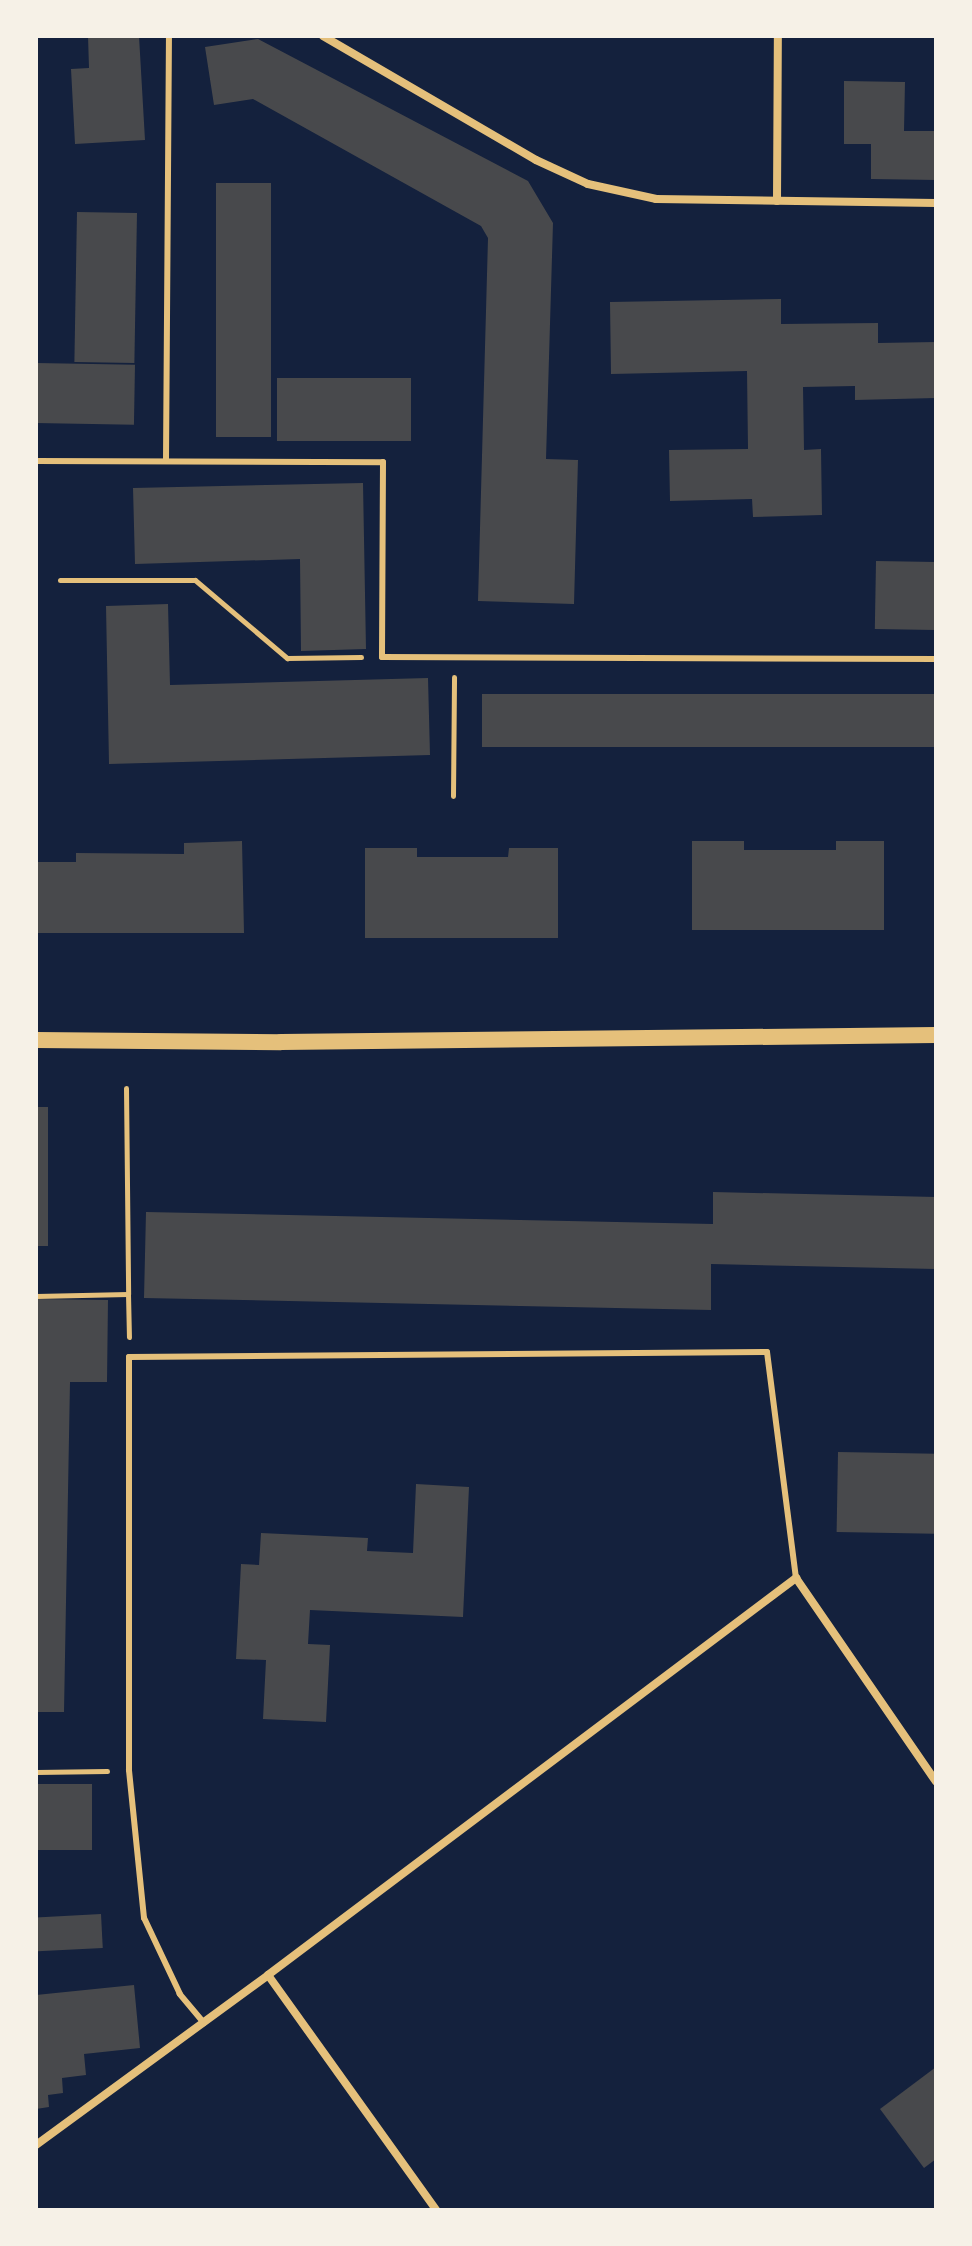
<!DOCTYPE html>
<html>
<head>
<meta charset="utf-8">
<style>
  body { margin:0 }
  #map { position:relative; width:972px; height:2246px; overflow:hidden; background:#14213d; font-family:Mulish,sans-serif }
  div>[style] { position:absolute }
  .building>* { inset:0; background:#48494c; transform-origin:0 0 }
  .path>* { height:5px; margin:-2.5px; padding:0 2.5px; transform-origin:2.5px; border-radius:2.5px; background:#e5c07b }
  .service>* { height:6px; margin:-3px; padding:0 3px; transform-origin:3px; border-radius:3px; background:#e5c07b }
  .minor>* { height:8px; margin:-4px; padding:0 4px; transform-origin:4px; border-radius:4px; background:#e5c07b }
  .secondary>* { height:16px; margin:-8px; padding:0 8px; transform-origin:8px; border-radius:8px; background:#e5c07b }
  span { translate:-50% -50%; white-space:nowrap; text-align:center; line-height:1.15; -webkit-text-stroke:6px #f6f1e7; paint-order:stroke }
  .frame { position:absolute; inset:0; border:38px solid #f6f1e7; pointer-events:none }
</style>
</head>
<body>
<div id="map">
  <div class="building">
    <i style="clip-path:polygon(88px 36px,139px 36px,145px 140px,75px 144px,71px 69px,89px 68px)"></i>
    <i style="clip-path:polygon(258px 39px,528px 181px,553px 223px,546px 459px,578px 460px,574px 604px,478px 601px,488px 238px,481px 226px,253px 99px,214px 105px,205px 47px)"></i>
    <i style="clip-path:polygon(844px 81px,905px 82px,904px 131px,936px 131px,936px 180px,871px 179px,871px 144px,844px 144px)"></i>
    <i style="left:216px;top:183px;width:55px;height:254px"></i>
    <i style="left:77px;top:212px;width:60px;height:150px;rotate:1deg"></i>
    <i style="clip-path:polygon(781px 299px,781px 324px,878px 323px,878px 343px,936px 342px,936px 398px,855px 400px,855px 386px,803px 387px,804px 450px,821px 449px,822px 515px,753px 517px,752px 499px,670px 501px,669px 450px,748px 449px,747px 371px,611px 374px,610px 302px)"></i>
    <i style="left:36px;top:363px;width:99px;height:60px;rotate:1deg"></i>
    <i style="left:277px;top:378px;width:134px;height:63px"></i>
    <i style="clip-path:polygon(363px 483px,366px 649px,301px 651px,300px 559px,135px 564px,133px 488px)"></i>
    <i style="left:876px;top:561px;width:60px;height:68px;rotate:1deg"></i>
    <i style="clip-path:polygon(168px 604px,170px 685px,428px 678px,430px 755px,109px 764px,106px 606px)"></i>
    <i style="left:936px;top:694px;width:53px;height:454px;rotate:90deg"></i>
    <i style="clip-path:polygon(242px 841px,244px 933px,36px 933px,36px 862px,76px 862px,76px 853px,184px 854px,184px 843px)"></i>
    <i style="clip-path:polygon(692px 841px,744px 841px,744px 850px,836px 850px,836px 841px,884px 841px,884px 930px,692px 930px)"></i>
    <i style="clip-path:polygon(365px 848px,417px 848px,417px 857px,508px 857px,509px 848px,558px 848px,558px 938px,365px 938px)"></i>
    <i style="left:36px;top:1107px;width:12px;height:139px"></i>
    <i style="clip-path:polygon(713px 1192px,936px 1197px,936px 1269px,711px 1264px,711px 1310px,144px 1298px,146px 1212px,713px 1224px)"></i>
    <i style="clip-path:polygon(36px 1299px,108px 1300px,107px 1382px,70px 1382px,64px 1712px,36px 1712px)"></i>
    <i style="left:838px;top:1452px;width:98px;height:80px;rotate:1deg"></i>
    <i style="clip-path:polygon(416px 1484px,469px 1487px,463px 1617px,310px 1610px,308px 1644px,330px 1645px,326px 1722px,263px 1719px,266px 1660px,236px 1659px,241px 1564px,259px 1565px,261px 1533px,368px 1538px,367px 1551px,413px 1553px)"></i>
    <i style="left:92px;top:1784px;width:66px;height:56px;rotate:90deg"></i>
    <i style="left:101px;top:1914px;width:34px;height:65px;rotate:87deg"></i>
    <i style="clip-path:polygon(134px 1985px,140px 2048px,84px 2054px,86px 2075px,62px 2078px,63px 2093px,48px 2095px,49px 2107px,36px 2109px,36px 1995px)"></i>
    <i style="clip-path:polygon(936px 2067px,936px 2159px,924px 2168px,880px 2109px)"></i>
  </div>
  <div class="path">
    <i style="left:60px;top:580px;width:135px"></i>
    <i style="left:195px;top:580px;width:121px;rotate:40.3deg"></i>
    <i style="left:287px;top:658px;width:74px;rotate:-0.8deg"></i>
    <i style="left:453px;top:796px;width:119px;rotate:-89.5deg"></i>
    <i style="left:126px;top:1088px;width:206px;rotate:89.4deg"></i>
    <i style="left:36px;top:1296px;width:92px;rotate:-1.2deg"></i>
    <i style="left:128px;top:1294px;width:43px;rotate:88.7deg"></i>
    <i style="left:36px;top:1772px;width:71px;rotate:-0.8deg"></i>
  </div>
  <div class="service">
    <i style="left:36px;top:461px;width:347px;rotate:0.2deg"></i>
    <i style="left:383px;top:462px;width:195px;rotate:90.3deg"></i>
    <i style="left:382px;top:657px;width:554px;rotate:0.21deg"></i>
    <i style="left:166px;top:461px;width:425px;rotate:-89.6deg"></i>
    <i style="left:204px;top:2023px;width:38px;rotate:-130deg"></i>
    <i style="left:180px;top:1994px;width:84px;rotate:-115.3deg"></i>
    <i style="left:144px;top:1918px;width:149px;rotate:-95.8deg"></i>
    <i style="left:129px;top:1770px;width:413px;rotate:-90deg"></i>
    <i style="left:129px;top:1357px;width:638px;rotate:-0.45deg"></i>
    <i style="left:767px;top:1352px;width:228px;rotate:82.7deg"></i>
  </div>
  <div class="minor">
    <i style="left:323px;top:36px;width:246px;rotate:30.2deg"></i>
    <i style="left:536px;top:160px;width:57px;rotate:24.8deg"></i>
    <i style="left:588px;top:184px;width:70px;rotate:12.4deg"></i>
    <i style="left:656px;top:199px;width:280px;rotate:0.8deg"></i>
    <i style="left:777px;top:201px;width:165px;rotate:-89.7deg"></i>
    <i style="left:268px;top:1975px;width:289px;rotate:54.4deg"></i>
    <i style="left:36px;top:2145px;width:288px;rotate:-36.2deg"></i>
    <i style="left:268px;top:1975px;width:661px;rotate:-36.94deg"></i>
    <i style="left:796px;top:1578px;width:247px;rotate:55.5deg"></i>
  </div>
  <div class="secondary">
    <i style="left:36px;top:1040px;width:245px;rotate:0.5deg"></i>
    <i style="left:281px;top:1042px;width:655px;rotate:-0.61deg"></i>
  </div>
  <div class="frame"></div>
</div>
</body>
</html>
